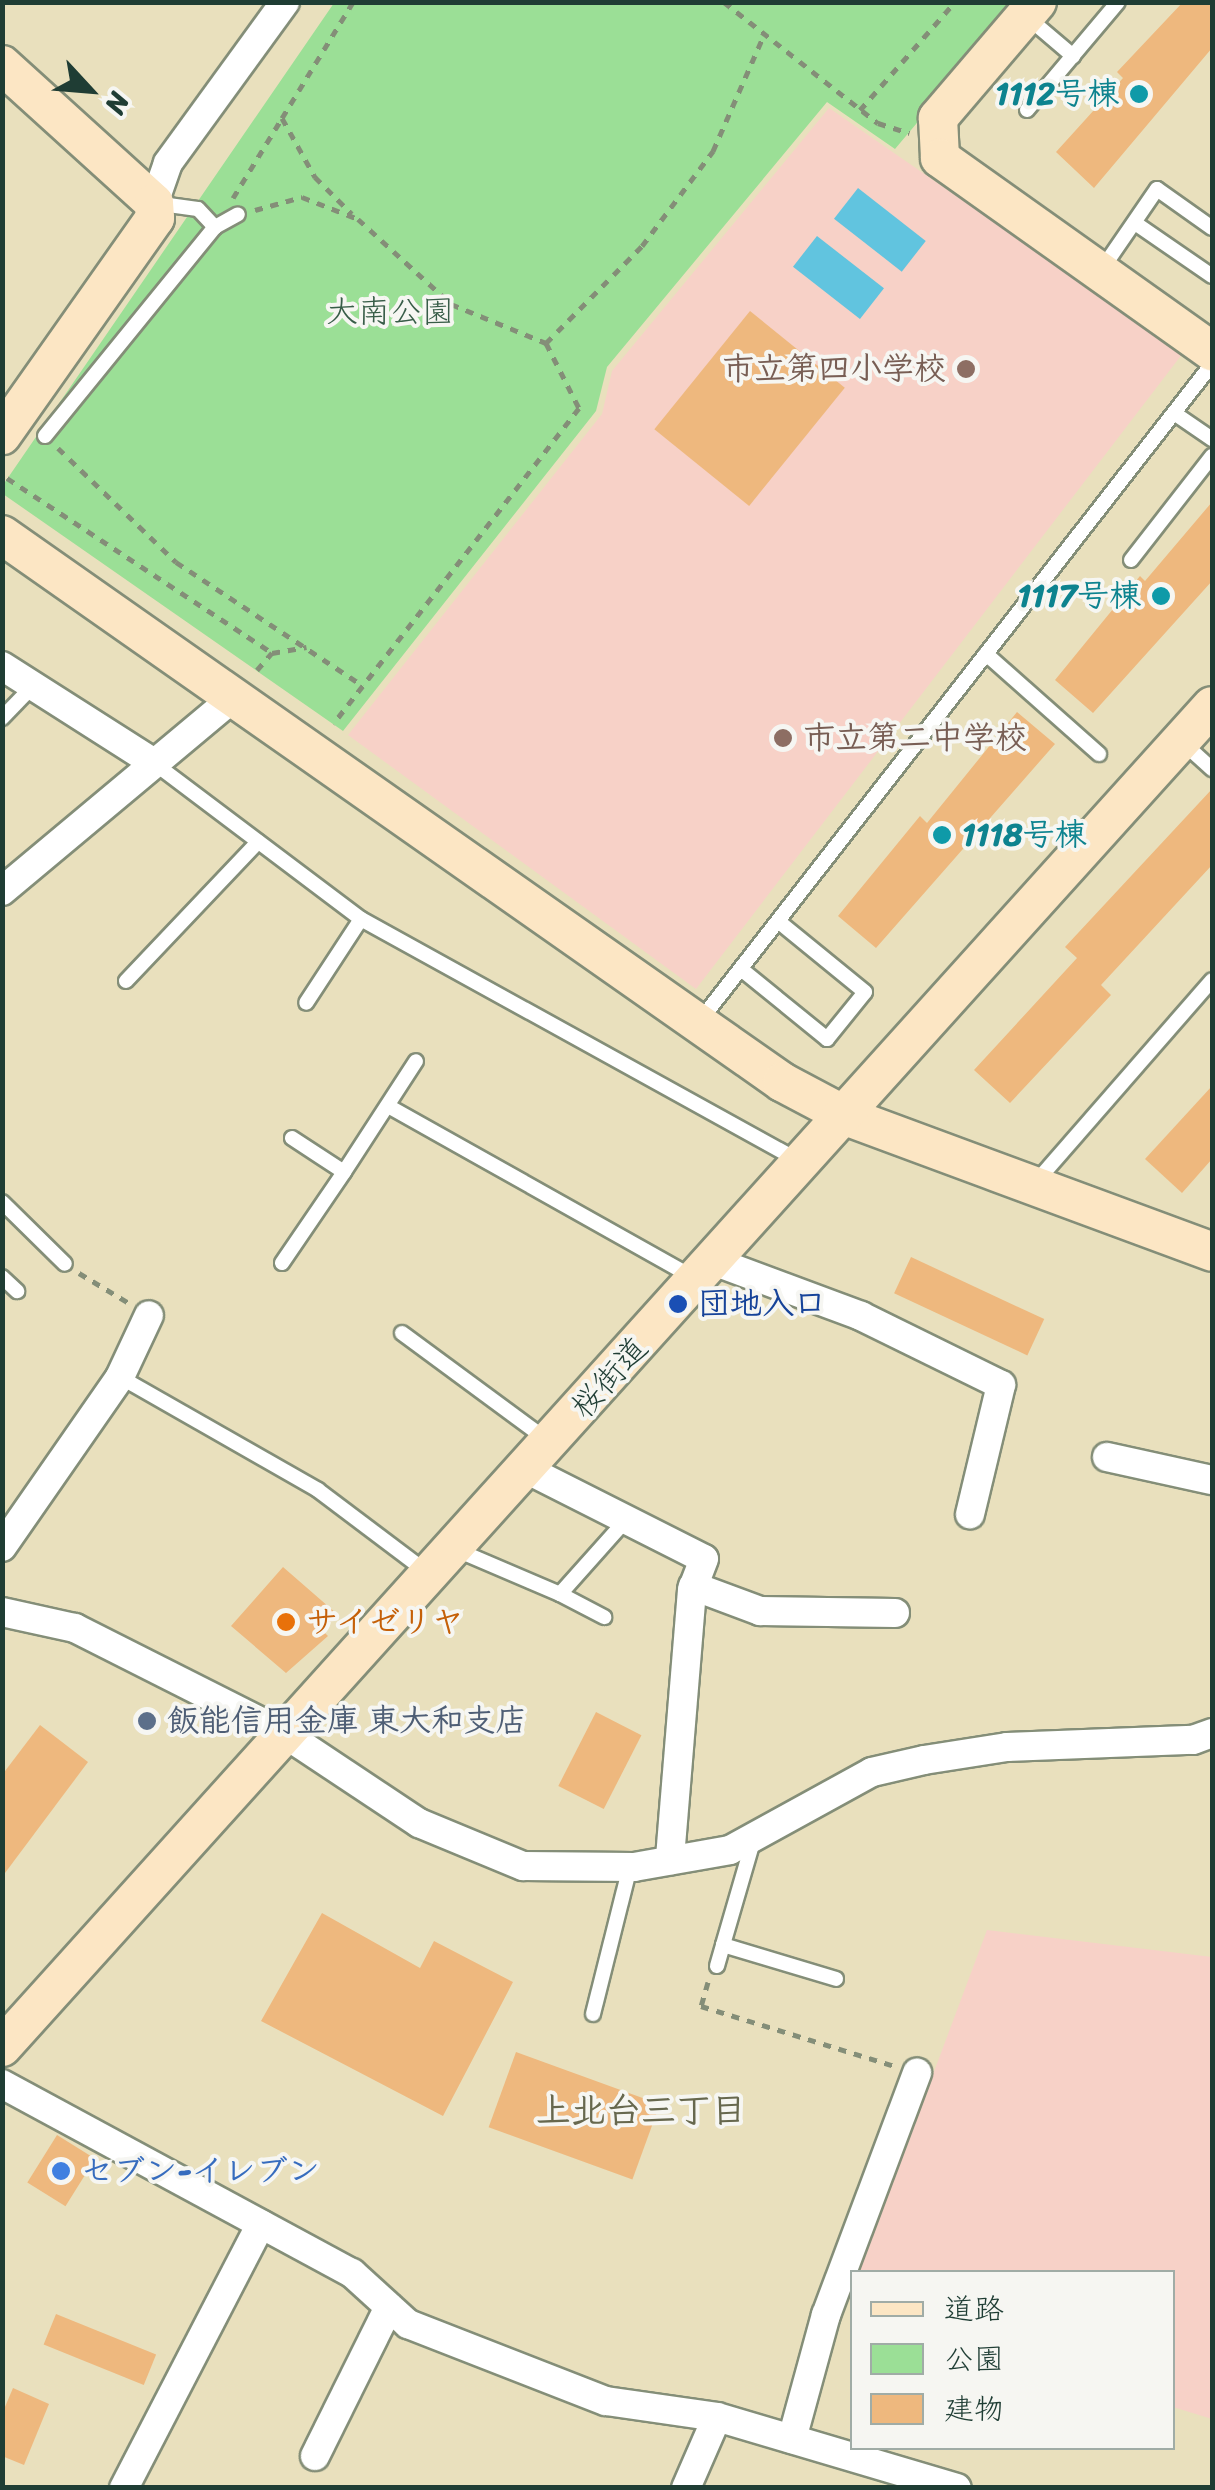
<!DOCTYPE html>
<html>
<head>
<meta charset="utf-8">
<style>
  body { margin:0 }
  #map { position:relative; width:1215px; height:2490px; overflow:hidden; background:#e9e0bd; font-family:Sriracha,"Klee One",sans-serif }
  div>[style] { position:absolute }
  .built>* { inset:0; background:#f7d1c7 }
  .green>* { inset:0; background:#9bdf96 }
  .water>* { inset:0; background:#61c4df; transform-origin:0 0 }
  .building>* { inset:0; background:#eeb87e; transform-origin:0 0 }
  .path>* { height:5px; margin-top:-2.5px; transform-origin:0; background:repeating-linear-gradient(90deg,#848e78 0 8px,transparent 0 16px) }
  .roads { filter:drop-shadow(2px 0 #848e78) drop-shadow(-2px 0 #848e78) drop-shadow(0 2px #848e78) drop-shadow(0 -2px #848e78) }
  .lane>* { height:14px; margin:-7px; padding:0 7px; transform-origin:7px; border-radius:7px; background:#fff }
  .street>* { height:28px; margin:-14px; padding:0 14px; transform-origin:14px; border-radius:14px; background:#fff }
  .secondary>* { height:38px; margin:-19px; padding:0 19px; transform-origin:19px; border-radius:19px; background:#fce6c4 }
  .dots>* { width:28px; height:28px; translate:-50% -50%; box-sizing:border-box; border:5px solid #f6f6f2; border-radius:50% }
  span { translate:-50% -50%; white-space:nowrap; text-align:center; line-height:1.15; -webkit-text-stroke:8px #f6f6f2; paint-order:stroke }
  .culture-label { font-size:32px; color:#0d838f; font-weight:700 }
  .right { translate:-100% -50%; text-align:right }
  .left { translate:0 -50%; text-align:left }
  .park-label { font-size:32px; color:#385d48 }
  .education-label { font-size:32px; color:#785e54; font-weight:700 }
  .transit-label { font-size:32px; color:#164399; font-weight:700 }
  .street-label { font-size:32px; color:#1f3d34 }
  .food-label { font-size:32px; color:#c56008; font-weight:700 }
  .service-label { font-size:32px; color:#4e5e75; font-weight:700 }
  .shop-label { font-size:32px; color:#366cbe; font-weight:700 }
  .neighbourhood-label { font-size:35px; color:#67684e; font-weight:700 }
  .frame { position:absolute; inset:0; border:5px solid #1f3d34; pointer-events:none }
  .legend { position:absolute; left:850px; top:2270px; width:325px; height:180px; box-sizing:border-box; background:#f6f6f2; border:2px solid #a0aca6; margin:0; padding:12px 18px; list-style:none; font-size:30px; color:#1f3d34 }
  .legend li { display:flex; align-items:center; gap:20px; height:50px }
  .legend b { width:50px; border:2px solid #a0aca6 }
  .north { position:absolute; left:40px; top:40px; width:100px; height:100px; -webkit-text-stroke:8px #f6f6f2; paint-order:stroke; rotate:116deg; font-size:28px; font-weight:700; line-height:40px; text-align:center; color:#1f3d34 }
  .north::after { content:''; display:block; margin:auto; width:35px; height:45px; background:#1f3d34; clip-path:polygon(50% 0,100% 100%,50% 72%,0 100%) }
</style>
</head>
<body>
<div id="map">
  <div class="built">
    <i style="clip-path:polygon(829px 108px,1183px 353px,696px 989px,348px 735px,602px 414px,612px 371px)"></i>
    <i style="clip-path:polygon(987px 1930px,1212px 1957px,1212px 2419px,1173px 2407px,1172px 2272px,859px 2272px)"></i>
  </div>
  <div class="green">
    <i style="clip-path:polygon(334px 3px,1018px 3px,895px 149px,827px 102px,607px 367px,596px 411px,343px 731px,3px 494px,3px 485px)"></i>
  </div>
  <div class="water">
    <i style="left:858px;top:188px;width:86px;height:39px;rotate:38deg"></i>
    <i style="left:817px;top:236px;width:85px;height:39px;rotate:38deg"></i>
  </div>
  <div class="building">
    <i style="clip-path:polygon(1183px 2px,1212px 2px,1212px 48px,1094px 188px,1056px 152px,1123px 78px,1117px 72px)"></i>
    <i style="left:750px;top:311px;width:122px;height:152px;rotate:39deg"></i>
    <i style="clip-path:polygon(1212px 502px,1212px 581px,1093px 713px,1055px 680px,1140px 576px,1145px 581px)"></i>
    <i style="clip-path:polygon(1017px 712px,1055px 744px,876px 948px,838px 916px,920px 816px,927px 823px)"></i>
    <i style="clip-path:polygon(1212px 789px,1212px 865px,1101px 985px,1111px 995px,1010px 1103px,974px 1070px,1077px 958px,1065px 947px)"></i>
    <i style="clip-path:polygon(1212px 1086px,1212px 1159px,1182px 1193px,1145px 1159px)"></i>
    <i style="left:911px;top:1257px;width:147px;height:40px;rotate:25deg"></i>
    <i style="clip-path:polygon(283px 1567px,337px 1614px,323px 1631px,328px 1636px,286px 1673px,231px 1626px)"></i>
    <i style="left:596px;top:1712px;width:51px;height:83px;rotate:27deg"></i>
    <i style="clip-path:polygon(40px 1725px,88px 1762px,2px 1877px,2px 1775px)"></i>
    <i style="clip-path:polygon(322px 1913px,420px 1968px,434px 1941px,513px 1982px,443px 2116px,261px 2021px)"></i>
    <i style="left:516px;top:2052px;width:153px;height:80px;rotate:20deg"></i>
    <i style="left:57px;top:2135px;width:45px;height:56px;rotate:32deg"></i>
    <i style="left:56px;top:2314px;width:108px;height:33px;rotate:22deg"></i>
    <i style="clip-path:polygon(13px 2388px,49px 2404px,24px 2465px,2px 2456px,2px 2414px)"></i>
  </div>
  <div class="path">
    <i style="left:724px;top:2px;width:196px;rotate:38.2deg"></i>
    <i style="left:878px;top:123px;width:33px;rotate:18deg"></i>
    <i style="left:860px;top:110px;width:144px;rotate:-48.7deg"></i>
    <i style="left:282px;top:118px;width:136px;rotate:-58.5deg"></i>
    <i style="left:233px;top:198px;width:94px;rotate:-58.5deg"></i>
    <i style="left:282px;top:118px;width:68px;rotate:60.8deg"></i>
    <i style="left:315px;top:177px;width:52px;rotate:45deg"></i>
    <i style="left:255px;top:210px;width:49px;rotate:-15.5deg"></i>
    <i style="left:302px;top:197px;width:60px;rotate:21.4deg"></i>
    <i style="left:358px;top:219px;width:126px;rotate:42.4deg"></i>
    <i style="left:451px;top:304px;width:103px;rotate:22.3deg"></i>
    <i style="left:546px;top:343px;width:73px;rotate:63.1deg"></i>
    <i style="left:579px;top:408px;width:400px;rotate:127.9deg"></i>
    <i style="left:546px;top:343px;width:136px;rotate:-45.3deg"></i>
    <i style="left:642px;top:246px;width:119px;rotate:-53.2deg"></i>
    <i style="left:713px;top:151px;width:127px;rotate:-66.3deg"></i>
    <i style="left:58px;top:448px;width:164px;rotate:44deg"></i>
    <i style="left:176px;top:562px;width:224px;rotate:33.5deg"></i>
    <i style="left:7px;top:478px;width:318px;rotate:33.4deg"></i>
    <i style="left:257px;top:670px;width:23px;rotate:-49deg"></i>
    <i style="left:272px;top:653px;width:35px;rotate:-10deg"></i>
    <i style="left:79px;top:1273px;width:58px;rotate:31deg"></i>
    <i style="left:708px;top:1982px;width:25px;rotate:106deg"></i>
    <i style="left:701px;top:2006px;width:203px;rotate:17.2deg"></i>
  </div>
  <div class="roads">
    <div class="lane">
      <i style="left:1026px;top:16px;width:62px;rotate:40.4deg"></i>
      <i style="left:1027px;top:110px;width:141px;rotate:-49.9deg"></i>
      <i style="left:154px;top:203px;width:44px;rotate:7.8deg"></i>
      <i style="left:198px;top:209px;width:25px;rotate:47deg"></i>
      <i style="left:1135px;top:223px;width:93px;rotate:34.5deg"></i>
      <i style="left:1102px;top:269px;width:97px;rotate:-55.5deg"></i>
      <i style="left:1157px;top:189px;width:67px;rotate:35.3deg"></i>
      <i style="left:1174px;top:413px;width:46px;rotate:34.4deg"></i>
      <i style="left:45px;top:436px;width:269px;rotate:-50.9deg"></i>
      <i style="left:215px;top:227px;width:26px;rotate:-29deg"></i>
      <i style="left:1131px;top:560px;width:132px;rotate:-52.1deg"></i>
      <i style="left:986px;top:654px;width:151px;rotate:41.5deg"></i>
      <i style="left:2px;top:718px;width:45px;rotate:-45.9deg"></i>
      <i style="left:1181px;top:741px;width:42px;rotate:42.1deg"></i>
      <i style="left:154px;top:763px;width:259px;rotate:37deg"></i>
      <i style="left:361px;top:919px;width:100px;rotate:123.2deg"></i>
      <i style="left:361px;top:919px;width:499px;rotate:28.9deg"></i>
      <i style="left:741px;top:969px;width:111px;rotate:39.1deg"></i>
      <i style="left:827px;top:1039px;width:60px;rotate:-51deg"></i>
      <i style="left:865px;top:992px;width:112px;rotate:-140.8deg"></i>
      <i style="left:126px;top:981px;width:192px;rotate:-46.5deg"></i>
      <i style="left:699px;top:1022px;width:834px;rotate:-52.06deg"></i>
      <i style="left:388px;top:1106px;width:351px;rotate:29.3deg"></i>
      <i style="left:292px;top:1138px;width:62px;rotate:33.2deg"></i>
      <i style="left:344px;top:1172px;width:132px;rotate:-57deg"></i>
      <i style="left:1035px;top:1183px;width:269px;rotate:-48.9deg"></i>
      <i style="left:2px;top:1202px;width:88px;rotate:44.5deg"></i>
      <i style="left:282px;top:1263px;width:110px;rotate:-55.7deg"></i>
      <i style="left:2px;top:1277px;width:21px;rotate:43deg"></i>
      <i style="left:402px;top:1333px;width:179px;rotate:36.4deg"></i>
      <i style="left:120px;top:1377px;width:228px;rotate:29.7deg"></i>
      <i style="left:318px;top:1490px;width:136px;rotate:37deg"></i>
      <i style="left:457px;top:1550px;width:112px;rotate:23.1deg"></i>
      <i style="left:560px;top:1594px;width:98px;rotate:-48.3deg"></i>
      <i style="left:560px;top:1594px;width:50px;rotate:27.6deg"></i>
      <i style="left:754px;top:1838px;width:111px;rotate:106.2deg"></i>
      <i style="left:723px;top:1945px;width:118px;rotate:16.7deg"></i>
      <i style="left:717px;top:1966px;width:22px;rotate:-74deg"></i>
      <i style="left:593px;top:2014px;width:152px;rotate:-75.9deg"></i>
    </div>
    <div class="street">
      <i style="left:154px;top:203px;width:42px;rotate:-70.7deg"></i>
      <i style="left:168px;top:163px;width:199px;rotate:-54deg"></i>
      <i style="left:2px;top:666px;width:180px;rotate:32.5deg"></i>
      <i style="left:2px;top:891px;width:304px;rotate:-39.9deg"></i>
      <i style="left:716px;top:1262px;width:155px;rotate:20.4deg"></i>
      <i style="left:861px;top:1316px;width:156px;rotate:26.2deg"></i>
      <i style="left:1001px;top:1385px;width:133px;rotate:103.5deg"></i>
      <i style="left:1107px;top:1457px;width:107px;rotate:12.4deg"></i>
      <i style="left:526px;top:1469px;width:199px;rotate:26.8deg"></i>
      <i style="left:704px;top:1559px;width:33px;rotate:111deg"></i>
      <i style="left:692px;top:1590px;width:271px;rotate:94.7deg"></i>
      <i style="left:2px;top:1547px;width:207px;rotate:-55.2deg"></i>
      <i style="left:120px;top:1377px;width:68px;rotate:-64.9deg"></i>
      <i style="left:693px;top:1586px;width:72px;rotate:20.5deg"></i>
      <i style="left:760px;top:1611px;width:135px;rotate:0.8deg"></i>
      <i style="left:2px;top:1612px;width:75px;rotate:12.4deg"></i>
      <i style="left:75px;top:1628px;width:235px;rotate:26.8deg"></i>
      <i style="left:285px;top:1734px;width:161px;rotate:33.6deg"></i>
      <i style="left:419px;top:1823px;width:113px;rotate:22.5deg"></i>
      <i style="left:523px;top:1866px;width:111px;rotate:0.5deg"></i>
      <i style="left:634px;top:1867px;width:97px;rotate:-10deg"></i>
      <i style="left:730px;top:1850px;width:162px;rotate:-28.8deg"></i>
      <i style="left:872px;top:1772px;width:53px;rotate:-13deg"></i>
      <i style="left:924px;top:1760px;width:84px;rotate:-8.9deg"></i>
      <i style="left:1007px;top:1747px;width:186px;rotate:-2.2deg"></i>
      <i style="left:1193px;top:1740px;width:20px;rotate:-20deg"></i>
      <i style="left:2px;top:2084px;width:398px;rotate:28.4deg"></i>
      <i style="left:352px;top:2273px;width:76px;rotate:42.3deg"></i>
      <i style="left:408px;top:2324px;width:212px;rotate:21.3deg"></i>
      <i style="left:606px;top:2401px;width:112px;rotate:8.2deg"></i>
      <i style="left:717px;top:2417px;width:250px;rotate:16.5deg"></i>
      <i style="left:792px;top:2439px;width:129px;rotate:-74.7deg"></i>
      <i style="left:826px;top:2315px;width:259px;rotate:-69.4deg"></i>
      <i style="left:315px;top:2456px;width:166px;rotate:-63.6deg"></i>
      <i style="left:124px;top:2488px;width:297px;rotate:-62.6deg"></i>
      <i style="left:686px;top:2488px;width:77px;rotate:-66.4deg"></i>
    </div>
    <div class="secondary">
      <i style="left:1037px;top:2px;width:153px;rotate:130.5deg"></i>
      <i style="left:938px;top:118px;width:40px;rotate:87.1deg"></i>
      <i style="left:940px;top:158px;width:334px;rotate:35.4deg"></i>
      <i style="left:2px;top:65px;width:205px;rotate:42.2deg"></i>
      <i style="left:154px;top:203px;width:15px;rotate:86deg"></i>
      <i style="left:155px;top:218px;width:266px;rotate:125.2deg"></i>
      <i style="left:2px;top:535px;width:953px;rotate:35.04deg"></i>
      <i style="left:782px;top:1082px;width:75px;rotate:27.9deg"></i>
      <i style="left:848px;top:1117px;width:388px;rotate:20.3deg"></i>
      <i style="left:2px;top:2047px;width:1806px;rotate:-47.94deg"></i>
    </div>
  </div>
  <div class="dots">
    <i style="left:1139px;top:94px;background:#0f9aa8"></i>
    <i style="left:966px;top:369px;background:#8d6e63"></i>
    <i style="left:1161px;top:596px;background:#0f9aa8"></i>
    <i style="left:783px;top:738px;background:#8d6e63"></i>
    <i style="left:942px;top:835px;background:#0f9aa8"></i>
    <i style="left:678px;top:1304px;background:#1a4fb4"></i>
    <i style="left:286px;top:1622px;background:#e8710a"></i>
    <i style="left:147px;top:1721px;background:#5c6f8a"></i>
    <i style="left:61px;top:2171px;background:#3f7fe0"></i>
  </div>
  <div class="culture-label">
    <span class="right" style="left:1119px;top:94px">1112号棟</span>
    <span class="right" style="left:1141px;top:596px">1117号棟</span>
    <span class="left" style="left:962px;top:835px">1118号棟</span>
  </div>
  <div class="park-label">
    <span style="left:390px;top:312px">大南公園</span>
  </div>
  <div class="education-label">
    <span class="right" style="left:946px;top:369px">市立第四小学校</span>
    <span class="left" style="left:803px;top:738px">市立第二中学校</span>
  </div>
  <div class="transit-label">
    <span class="left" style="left:698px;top:1304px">団地入口</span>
  </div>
  <div class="street-label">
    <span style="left:610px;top:1378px;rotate:-48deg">桜街道</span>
  </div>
  <div class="food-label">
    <span class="left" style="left:306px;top:1622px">サイゼリヤ</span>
  </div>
  <div class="service-label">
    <span class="left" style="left:167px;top:1721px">飯能信用金庫 東大和支店</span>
  </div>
  <div class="shop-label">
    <span class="left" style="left:81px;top:2171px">セブン-イレブン</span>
  </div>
  <div class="neighbourhood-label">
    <span style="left:641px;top:2110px">上北台三丁目</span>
  </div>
  <div class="frame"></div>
  <ul class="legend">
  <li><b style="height:12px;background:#fce6c4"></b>道路</li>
  <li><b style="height:28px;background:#9bdf96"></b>公園</li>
  <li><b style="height:28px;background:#eeb87e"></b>建物</li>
  </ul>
  <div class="north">N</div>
</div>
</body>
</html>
